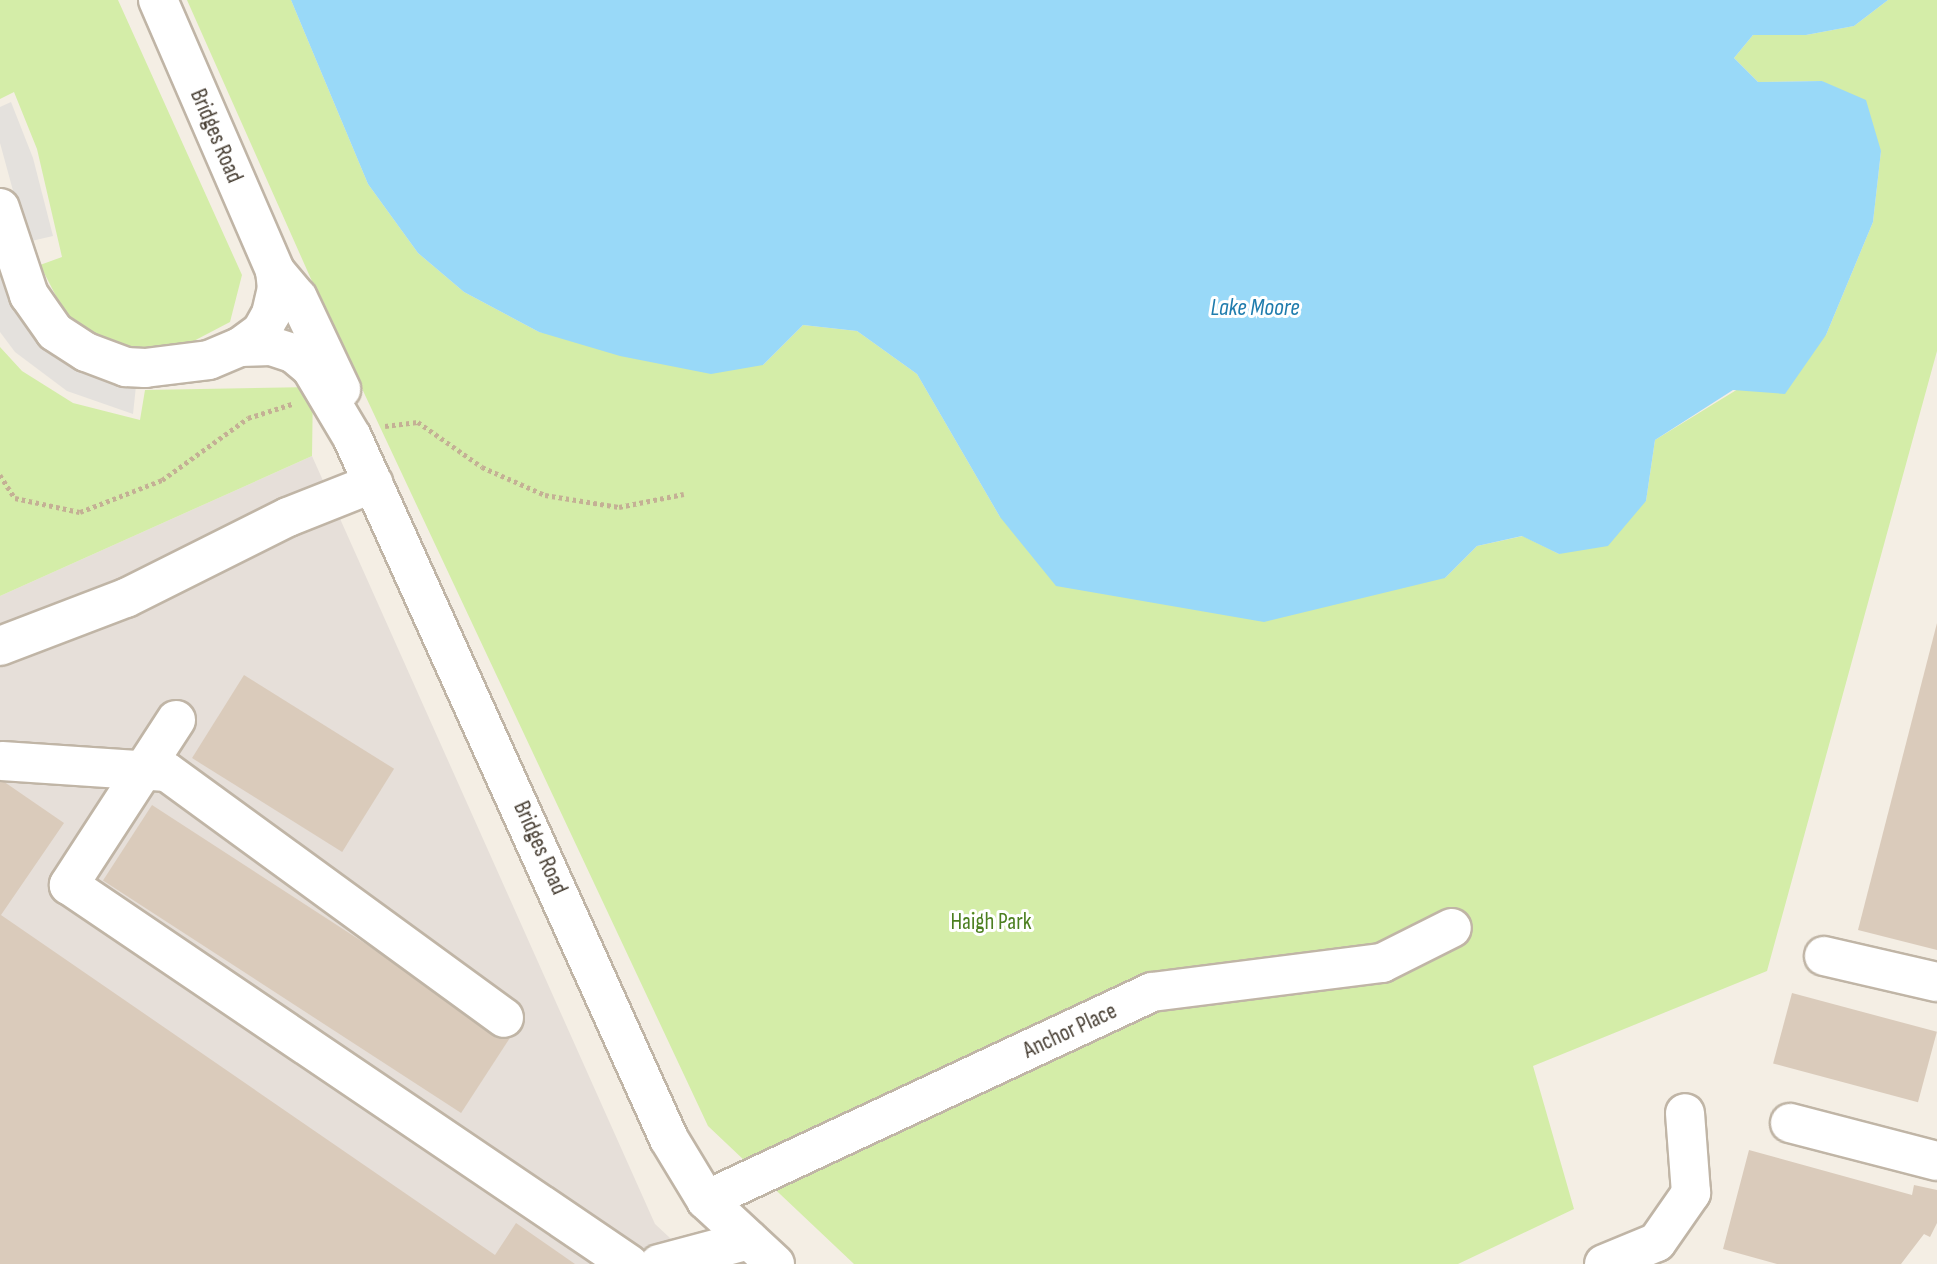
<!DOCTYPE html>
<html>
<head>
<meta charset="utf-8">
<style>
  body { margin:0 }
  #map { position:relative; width:1937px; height:1264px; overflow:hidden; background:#f4eee4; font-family:"Sofia Sans Condensed",sans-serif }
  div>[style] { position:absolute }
  .industrial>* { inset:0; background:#e6dfd9 }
  .green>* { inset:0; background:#d4eda8 }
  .parking>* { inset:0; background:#e4e1dd }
  .water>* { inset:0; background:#99d9f8 }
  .building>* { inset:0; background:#dacbbb; transform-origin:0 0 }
  .path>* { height:4.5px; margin-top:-2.25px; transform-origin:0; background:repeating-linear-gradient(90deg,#c4b095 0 3.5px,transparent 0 7px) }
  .roads { filter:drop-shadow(2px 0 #c0b5a6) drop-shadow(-2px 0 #c0b5a6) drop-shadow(0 2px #c0b5a6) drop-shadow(0 -2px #c0b5a6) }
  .minor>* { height:38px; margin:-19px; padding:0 19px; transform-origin:19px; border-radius:19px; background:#fff }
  span { translate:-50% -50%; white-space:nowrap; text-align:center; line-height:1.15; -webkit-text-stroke:6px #fff; paint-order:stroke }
  .street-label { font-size:23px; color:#473e33 }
  .park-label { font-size:23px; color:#4c7f20 }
  .water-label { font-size:24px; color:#1f7cad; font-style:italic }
</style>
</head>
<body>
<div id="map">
  <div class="industrial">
    <i style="clip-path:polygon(312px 456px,655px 1224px,698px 1264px,0 1264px,0 596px)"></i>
  </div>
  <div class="green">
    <i style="clip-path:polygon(0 0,118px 0,242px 275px,230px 322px,188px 344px,128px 350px,72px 327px,40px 265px,62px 257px,37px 149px,14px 92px,0 99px)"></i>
    <i style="clip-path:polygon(187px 0,291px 0,368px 184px,418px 253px,464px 292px,539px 332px,763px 365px,803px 325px,857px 331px,917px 374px,1000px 517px,1445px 578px,1477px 546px,1523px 536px,1559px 554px,1646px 501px,1655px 440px,1826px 335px,1873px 222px,1881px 151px,1822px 81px,1758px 82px,1734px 58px,1753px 35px,1806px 35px,1854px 26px,1888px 0,1937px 0,1937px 351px,1767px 971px,1533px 1066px,1574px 1209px,1458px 1264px,854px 1264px,708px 1126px,319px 297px)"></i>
    <i style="clip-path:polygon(0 347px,22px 371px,73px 403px,140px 420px,145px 390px,313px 387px,312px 456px,0 596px)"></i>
  </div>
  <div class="parking">
    <i style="clip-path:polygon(11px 102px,33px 158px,53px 236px,27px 242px,0 143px,0 107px)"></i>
    <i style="clip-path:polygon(0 275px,34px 334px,79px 369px,136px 386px,133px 414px,67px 391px,15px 352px,0 332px)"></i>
  </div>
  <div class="water">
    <i style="clip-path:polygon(291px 0,1888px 0,1854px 26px,1806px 35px,1753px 35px,1734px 58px,1758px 82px,1822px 81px,1866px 100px,1881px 151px,1873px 222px,1826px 335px,1785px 394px,1733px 390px,1655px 440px,1646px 501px,1608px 546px,1559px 554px,1522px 536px,1477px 546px,1445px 578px,1264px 622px,1056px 586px,1000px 517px,917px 374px,857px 331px,803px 325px,763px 365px,711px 374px,620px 356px,539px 332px,464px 292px,418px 253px,368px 184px)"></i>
  </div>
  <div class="building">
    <i style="clip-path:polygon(1937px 623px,1937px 950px,1858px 930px)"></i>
    <i style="left:244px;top:675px;width:177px;height:98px;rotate:32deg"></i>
    <i style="clip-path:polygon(0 779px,64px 823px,1px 915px,495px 1255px,516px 1223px,575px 1264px,0 1264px)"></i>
    <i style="left:152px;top:805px;width:427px;height:90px;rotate:33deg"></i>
    <i style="left:1792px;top:993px;width:150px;height:73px;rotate:15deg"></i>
    <i style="clip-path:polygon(1749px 1150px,1912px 1195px,1914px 1185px,1937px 1190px,1937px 1223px,1930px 1237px,1924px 1234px,1901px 1264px,1777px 1264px,1723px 1249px)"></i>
  </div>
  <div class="path">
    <i style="left:385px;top:426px;width:33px;rotate:-7deg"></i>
    <i style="left:418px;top:422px;width:78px;rotate:35.1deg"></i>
    <i style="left:482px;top:467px;width:69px;rotate:24deg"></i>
    <i style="left:545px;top:495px;width:75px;rotate:9.2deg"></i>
    <i style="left:619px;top:507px;width:66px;rotate:-11.3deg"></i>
    <i style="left:0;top:475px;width:27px;rotate:57deg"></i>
    <i style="left:15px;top:498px;width:66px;rotate:12.2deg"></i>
    <i style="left:80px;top:512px;width:88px;rotate:-21.3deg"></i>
    <i style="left:162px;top:480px;width:106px;rotate:-35.8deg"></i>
    <i style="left:248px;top:418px;width:46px;rotate:-17.7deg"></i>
  </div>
  <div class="roads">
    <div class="minor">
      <i style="left:158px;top:0;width:295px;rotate:66.6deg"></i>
      <i style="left:275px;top:271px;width:35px;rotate:50deg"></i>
      <i style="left:298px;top:298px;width:101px;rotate:64.7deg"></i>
      <i style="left:0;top:208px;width:92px;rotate:71.6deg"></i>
      <i style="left:29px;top:295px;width:45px;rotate:54.9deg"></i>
      <i style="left:55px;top:332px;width:37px;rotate:33deg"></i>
      <i style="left:86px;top:352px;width:43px;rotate:20.6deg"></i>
      <i style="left:126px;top:367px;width:19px;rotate:3deg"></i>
      <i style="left:145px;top:368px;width:64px;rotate:-7.1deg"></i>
      <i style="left:209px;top:360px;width:34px;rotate:-23deg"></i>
      <i style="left:240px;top:347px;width:31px;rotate:-2deg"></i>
      <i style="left:271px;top:346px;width:23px;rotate:18deg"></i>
      <i style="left:293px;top:353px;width:23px;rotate:40deg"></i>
      <i style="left:311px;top:368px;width:80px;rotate:59.3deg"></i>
      <i style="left:352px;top:437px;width:770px;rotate:65.7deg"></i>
      <i style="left:669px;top:1139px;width:71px;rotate:58.8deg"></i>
      <i style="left:706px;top:1200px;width:94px;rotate:42.8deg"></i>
      <i style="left:240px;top:347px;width:26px;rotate:-36deg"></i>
      <i style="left:261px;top:332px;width:21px;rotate:-61deg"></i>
      <i style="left:271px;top:314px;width:26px;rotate:-77deg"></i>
      <i style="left:277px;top:289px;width:18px;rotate:-96deg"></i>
      <i style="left:0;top:646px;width:135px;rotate:-20.9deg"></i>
      <i style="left:126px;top:598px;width:181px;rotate:-26.6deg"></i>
      <i style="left:288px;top:517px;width:92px;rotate:-21.6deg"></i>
      <i style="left:176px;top:720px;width:197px;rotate:123deg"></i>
      <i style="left:69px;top:885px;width:676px;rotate:34.09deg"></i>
      <i style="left:2px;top:761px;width:165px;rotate:3.8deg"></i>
      <i style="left:167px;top:772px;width:417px;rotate:36.1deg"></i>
      <i style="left:1824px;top:956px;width:116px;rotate:13deg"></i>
      <i style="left:1790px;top:1123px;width:152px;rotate:14.5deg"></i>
      <i style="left:706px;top:1200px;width:492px;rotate:-25deg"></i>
      <i style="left:1152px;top:992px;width:232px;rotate:-7.2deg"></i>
      <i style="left:1382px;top:963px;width:78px;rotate:-26.6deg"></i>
      <i style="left:659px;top:1264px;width:93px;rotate:-14.9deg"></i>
      <i style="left:1604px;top:1264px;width:57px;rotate:-22.5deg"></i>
      <i style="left:1657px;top:1242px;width:60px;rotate:-55.2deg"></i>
      <i style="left:1691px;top:1193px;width:80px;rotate:-94.3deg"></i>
    </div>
  </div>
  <div class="street-label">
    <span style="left:216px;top:136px;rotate:67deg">Bridges Road</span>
    <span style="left:540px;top:848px;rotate:66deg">Bridges Road</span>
    <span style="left:1070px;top:1031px;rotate:-25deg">Anchor Place</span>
  </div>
  <div class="park-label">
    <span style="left:991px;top:922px">Haigh Park</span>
  </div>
  <div class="water-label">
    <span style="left:1255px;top:308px">Lake Moore</span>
  </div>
</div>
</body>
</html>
